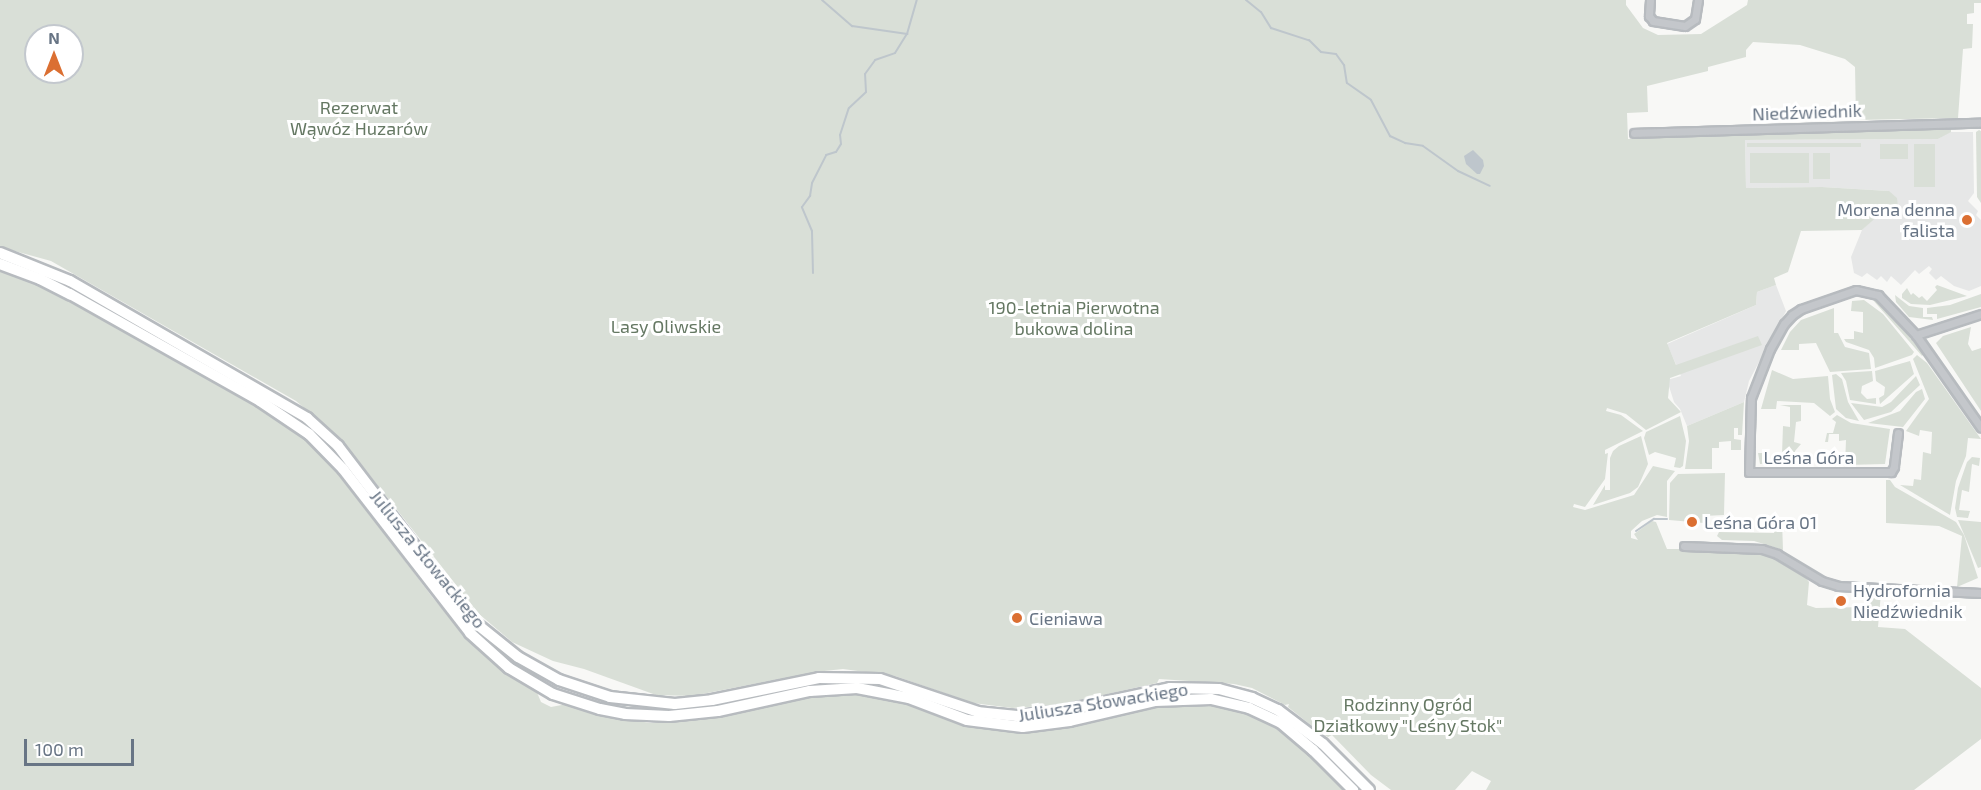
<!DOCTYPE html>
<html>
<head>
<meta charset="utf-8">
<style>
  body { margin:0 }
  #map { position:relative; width:1981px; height:790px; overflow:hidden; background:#f8f8f6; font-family:"Exo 2",sans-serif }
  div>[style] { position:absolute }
  .built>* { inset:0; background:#e6e7e7 }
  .green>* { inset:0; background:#d9dfd7; transform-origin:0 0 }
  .water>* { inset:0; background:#bec6cc }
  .stream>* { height:2px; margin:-1px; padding:0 1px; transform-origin:1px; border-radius:1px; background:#bec6cc }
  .roads { filter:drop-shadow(2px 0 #b7bbbf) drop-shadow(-2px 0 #b7bbbf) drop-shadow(0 2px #b7bbbf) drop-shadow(0 -2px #b7bbbf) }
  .street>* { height:7px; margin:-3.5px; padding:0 3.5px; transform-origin:3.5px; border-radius:3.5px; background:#c4c7cb }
  .primary>* { height:10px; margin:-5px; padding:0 5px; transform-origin:5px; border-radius:5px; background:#fff }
  .dots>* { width:16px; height:16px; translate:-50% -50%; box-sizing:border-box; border:3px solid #fff; border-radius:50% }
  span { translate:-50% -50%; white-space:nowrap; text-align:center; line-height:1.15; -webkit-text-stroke:6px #fff; paint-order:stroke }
  .park-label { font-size:18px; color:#657863 }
  .street-label { font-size:18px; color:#687585 }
  .poi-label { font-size:18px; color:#687585 }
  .right { translate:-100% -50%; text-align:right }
  .left { translate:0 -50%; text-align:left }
  .north { position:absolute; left:24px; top:24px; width:60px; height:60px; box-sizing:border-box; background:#fff; border:2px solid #c3c8ce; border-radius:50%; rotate:0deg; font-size:16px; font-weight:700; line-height:24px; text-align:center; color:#687585 }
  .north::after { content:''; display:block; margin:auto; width:21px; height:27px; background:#db6f32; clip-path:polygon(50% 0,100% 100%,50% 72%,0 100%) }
  .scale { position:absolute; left:24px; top:739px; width:110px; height:27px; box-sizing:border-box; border:3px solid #687585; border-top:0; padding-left:8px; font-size:18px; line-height:21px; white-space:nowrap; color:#687585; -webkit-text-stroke:4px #fff; paint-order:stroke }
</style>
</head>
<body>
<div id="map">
  <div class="built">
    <i style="clip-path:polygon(1949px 132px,1973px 132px,1974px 193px,1968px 201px,1978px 211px,1976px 215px,1981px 220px,1981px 286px,1969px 291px,1954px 286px,1941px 276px,1936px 280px,1929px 273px,1932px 269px,1929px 266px,1919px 274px,1915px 270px,1901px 285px,1891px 276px,1887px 282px,1881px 276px,1877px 280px,1867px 273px,1862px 277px,1854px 273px,1851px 257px,1862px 230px,1880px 213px,1889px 191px,1822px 187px,1746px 188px,1745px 140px,1938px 139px)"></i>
    <i style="clip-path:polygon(1776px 285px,1786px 311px,1749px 381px,1744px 402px,1687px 426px,1680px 409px,1674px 402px,1667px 380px,1681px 376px,1667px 344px,1756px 305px,1757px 292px)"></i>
  </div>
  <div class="green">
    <i style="clip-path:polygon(evenodd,0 0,1626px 0,1626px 5px,1643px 28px,1658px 35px,1701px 34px,1747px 5px,1748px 0,1981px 0,1981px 3px,1974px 3px,1974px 13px,1967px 14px,1967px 24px,1973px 24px,1972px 48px,1963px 49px,1958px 118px,1856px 120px,1855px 67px,1845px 59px,1800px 45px,1753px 42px,1746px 50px,1746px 57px,1708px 67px,1708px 71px,1647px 86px,1648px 112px,1627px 113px,1628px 139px,1945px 129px,1951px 129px,1951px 132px,1938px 139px,1745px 140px,1746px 188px,1822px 187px,1889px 191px,1897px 198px,1898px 207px,1887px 215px,1880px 214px,1862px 230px,1801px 231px,1788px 272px,1774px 278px,1776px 285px,1757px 292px,1756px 305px,1667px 343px,1676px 365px,1758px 336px,1762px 345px,1670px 378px,1668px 398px,1681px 412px,1646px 430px,1626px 414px,1607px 408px,1606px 411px,1621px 415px,1643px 431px,1605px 450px,1605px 454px,1608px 453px,1605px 479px,1585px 507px,1574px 504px,1573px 507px,1585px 510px,1634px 495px,1653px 466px,1675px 471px,1667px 481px,1667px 517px,1657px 515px,1642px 521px,1631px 531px,1631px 538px,1638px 540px,1634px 534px,1652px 521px,1656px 522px,1667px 549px,1702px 549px,1765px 554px,1806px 578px,1809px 582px,1807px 605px,1816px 608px,1864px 607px,1864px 593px,1881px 593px,1878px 627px,1905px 629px,1981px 688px,1981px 739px,1914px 790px,1486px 790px,1491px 781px,1472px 771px,1455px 790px,1391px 790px,1371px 775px,1332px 735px,1328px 737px,1322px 734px,1288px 707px,1289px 704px,1285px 705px,1252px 688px,1234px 684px,1159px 679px,1157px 683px,1058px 705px,1012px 708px,973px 703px,895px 676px,843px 669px,815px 672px,692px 696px,656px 695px,584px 669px,553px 661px,512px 642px,479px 614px,342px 440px,296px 401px,51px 261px,0 247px,0 0,36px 36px,72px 36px,72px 72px,36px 72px,36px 36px)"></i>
    <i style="clip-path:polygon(1979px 130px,1981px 131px,1981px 203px,1977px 197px,1976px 132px)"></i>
    <i style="left:1747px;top:143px;width:114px;height:4px"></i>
    <i style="left:1880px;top:144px;width:28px;height:15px"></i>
    <i style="left:1914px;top:144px;width:21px;height:43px"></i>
    <i style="left:1750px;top:153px;width:59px;height:30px"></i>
    <i style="left:1813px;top:153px;width:17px;height:26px"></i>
    <i style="clip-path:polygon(0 270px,23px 277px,54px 292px,224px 385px,287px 423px,330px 462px,433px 598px,466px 636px,502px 669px,536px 690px,541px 702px,551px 707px,567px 704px,617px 718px,651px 723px,698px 719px,804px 697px,855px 692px,897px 699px,976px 728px,1025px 732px,1052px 729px,1173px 704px,1218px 705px,1246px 712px,1273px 725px,1295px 740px,1346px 790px,0 790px)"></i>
    <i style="clip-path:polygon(53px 280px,67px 285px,298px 417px,337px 452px,474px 627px,543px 680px,542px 683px,510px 663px,473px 630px,340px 460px,310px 428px,249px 390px)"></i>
    <i style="clip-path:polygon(1937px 285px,1967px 296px,1930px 305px,1911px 304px,1902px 298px,1902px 294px,1907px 288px,1911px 295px,1913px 293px,1919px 298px,1922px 296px,1927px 301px,1937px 290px,1935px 287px)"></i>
    <i style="clip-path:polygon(1857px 294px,1878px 300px,1924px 354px,1922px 356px,1872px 299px,1862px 296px,1851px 297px,1850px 295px)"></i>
    <i style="clip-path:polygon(1981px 294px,1981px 307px,1937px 319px,1937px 314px,1927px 314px,1927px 308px,1950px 305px)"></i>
    <i style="clip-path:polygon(1895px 295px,1909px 306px,1923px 308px,1923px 317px,1932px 317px,1933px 320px,1909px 317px,1896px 302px)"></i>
    <i style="clip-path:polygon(1864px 300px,1883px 314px,1914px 352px,1912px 355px,1875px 368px,1874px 358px,1869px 350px,1846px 342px,1844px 339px,1854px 339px,1854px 331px,1863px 333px,1863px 312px,1851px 311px,1852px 301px)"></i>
    <i style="clip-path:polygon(1834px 308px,1834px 333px,1838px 333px,1845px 347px,1869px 353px,1871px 369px,1830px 372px,1816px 343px,1799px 344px,1799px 350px,1781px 350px,1790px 332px,1801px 320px)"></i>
    <i style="clip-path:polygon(1971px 327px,1968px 344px,1972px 351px,1981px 348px,1981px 411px,1936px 343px,1943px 336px)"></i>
    <i style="clip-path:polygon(1917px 355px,1927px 363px,1981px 439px,1968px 438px,1966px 456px,1956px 481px,1950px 515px,1900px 485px,1913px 486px,1914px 479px,1921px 480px,1923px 452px,1931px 454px,1932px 432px,1920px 430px,1919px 436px,1906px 431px,1929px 399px,1913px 359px)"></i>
    <i style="clip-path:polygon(1910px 361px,1914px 374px,1880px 404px,1879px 398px,1884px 395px,1885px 387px,1876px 381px,1875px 371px)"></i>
    <i style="clip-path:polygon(1772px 370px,1793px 379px,1828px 376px,1830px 399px,1835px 412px,1830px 416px,1814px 403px,1777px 401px,1776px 409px,1761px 409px)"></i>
    <i style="clip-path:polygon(1872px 371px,1873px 381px,1862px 386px,1861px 393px,1867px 399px,1876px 398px,1876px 404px,1850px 400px,1846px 381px,1841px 373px)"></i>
    <i style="clip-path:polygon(1836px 374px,1842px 379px,1848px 402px,1859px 421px,1846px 418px,1836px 409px,1832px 375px)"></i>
    <i style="clip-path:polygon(1916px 376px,1920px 385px,1891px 412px,1864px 420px,1851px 403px,1882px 407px,1891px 402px)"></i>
    <i style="clip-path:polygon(1922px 389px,1925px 399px,1903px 427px,1868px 423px,1900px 411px,1916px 392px)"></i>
    <i style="clip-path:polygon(1744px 402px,1742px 435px,1738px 435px,1738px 428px,1734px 428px,1734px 439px,1741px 440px,1741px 450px,1731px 450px,1731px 441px,1719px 442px,1719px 448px,1712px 448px,1712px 469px,1685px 469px,1689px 441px,1687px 426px)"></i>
    <i style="clip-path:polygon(1780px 405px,1801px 405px,1801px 421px,1796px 422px,1794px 442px,1801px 444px,1795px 451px,1795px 463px,1760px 464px,1758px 453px,1764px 453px,1764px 460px,1774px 460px,1775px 453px,1782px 454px,1783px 426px,1790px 427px,1790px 407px)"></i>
    <i style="clip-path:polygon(1837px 415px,1851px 423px,1890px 429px,1885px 464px,1845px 465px,1846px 440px,1839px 441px,1839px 434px,1829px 434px,1828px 442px,1825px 442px,1827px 433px,1833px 433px,1836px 422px,1832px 419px)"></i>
    <i style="clip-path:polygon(1680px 416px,1686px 441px,1683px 466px,1680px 468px,1674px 467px,1676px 458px,1655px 452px,1649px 455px,1644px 438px,1646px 432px)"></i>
    <i style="clip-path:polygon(1641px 436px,1648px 464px,1638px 487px,1630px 493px,1593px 505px,1605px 485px,1605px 490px,1610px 490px,1610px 458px,1613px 451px,1619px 446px)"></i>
    <i style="clip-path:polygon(1972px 457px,1980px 458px,1979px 466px,1972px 464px,1969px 492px,1962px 490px,1959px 510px,1970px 511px,1968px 518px,1957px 517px,1955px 508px,1958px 488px,1967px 462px)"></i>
    <i style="clip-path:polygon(1725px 473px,1724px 515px,1704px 516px,1704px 523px,1669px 520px,1670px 483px,1678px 474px)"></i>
    <i style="clip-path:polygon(1886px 480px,1890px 480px,1895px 487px,1956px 522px,1964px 535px,1978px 578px,1957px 587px,1962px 536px,1939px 526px,1886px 523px)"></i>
    <i style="clip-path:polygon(1777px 520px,1782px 521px,1783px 550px,1754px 541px,1722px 540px,1717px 536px,1719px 532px,1774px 533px)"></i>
    <i style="clip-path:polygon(1958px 520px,1981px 522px,1981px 567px,1978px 568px)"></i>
    <i style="clip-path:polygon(819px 683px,873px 683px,891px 686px,969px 714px,1023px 720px,1050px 718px,1173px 693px,1213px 693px,1252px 702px,1309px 738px,1363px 790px,1359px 790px,1317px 747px,1245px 702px,1216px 695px,1157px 697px,1064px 717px,1020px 722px,979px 719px,893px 689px,854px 683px,807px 687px,706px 708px,669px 712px,630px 710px,605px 706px,564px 692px,617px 706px,655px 709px,695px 707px)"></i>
  </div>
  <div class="water">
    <i style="clip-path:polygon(1473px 150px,1483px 160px,1484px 166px,1480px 174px,1477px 174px,1466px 164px,1464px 156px)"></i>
  </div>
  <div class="stream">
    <i style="left:822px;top:0;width:40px;rotate:41deg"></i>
    <i style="left:852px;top:26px;width:56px;rotate:8.3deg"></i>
    <i style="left:907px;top:34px;width:35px;rotate:-74deg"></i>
    <i style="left:1246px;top:0;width:19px;rotate:39deg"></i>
    <i style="left:1261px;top:12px;width:19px;rotate:58deg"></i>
    <i style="left:1271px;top:28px;width:40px;rotate:18deg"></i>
    <i style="left:1309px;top:40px;width:17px;rotate:45deg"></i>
    <i style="left:1321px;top:52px;width:15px;rotate:8deg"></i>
    <i style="left:1336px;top:54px;width:14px;rotate:54deg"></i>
    <i style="left:1344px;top:65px;width:18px;rotate:81deg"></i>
    <i style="left:1347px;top:83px;width:29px;rotate:35deg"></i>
    <i style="left:1371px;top:100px;width:41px;rotate:62.2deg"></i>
    <i style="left:1390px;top:136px;width:17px;rotate:25deg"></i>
    <i style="left:1405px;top:143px;width:18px;rotate:9deg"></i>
    <i style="left:1423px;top:146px;width:43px;rotate:35.5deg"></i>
    <i style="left:1458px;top:171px;width:35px;rotate:25deg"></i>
    <i style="left:813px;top:273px;width:42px;rotate:-91.4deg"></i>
    <i style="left:812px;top:231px;width:26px;rotate:-113deg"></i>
    <i style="left:802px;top:207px;width:14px;rotate:-54deg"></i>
    <i style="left:810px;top:196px;width:13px;rotate:-81deg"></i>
    <i style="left:812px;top:183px;width:31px;rotate:-63deg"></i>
    <i style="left:826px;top:155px;width:10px;rotate:-17deg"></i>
    <i style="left:836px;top:152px;width:9px;rotate:-58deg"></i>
    <i style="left:841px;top:144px;width:9px;rotate:-96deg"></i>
    <i style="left:840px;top:135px;width:28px;rotate:-72deg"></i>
    <i style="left:849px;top:108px;width:23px;rotate:-43deg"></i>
    <i style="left:866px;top:92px;width:18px;rotate:-93deg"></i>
    <i style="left:865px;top:74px;width:17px;rotate:-54deg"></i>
    <i style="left:875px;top:60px;width:21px;rotate:-19deg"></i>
    <i style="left:895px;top:53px;width:22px;rotate:-58deg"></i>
    <i style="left:1636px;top:531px;width:22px;rotate:-34deg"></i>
    <i style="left:1654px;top:519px;width:13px"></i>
  </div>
  <div class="roads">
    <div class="street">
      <i style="left:1650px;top:0;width:16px;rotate:94deg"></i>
      <i style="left:1649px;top:16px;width:6px;rotate:51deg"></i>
      <i style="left:1653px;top:21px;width:32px;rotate:9deg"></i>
      <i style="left:1685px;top:26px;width:12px;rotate:-35deg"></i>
      <i style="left:1695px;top:19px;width:19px;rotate:-81deg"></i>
      <i style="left:1634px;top:133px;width:347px;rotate:-1.7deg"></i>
      <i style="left:1916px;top:335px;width:68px;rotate:-17.9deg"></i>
      <i style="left:1898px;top:433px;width:34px;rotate:97deg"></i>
      <i style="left:1894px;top:467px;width:6px;rotate:121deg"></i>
      <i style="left:1891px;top:472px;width:142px;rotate:180deg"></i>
      <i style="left:1749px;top:472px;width:74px;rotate:-88.5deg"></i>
      <i style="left:1751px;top:398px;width:53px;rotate:-68.8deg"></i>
      <i style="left:1770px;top:349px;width:29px;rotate:-61deg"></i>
      <i style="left:1784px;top:324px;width:12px;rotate:-48deg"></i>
      <i style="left:1792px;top:315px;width:11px;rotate:-34deg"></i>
      <i style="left:1801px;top:309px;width:58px;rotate:-19.1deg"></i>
      <i style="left:1856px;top:290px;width:23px;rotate:13deg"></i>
      <i style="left:1878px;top:295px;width:55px;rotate:46.5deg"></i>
      <i style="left:1916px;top:335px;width:113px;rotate:55deg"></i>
      <i style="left:1684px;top:546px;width:78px;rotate:2.2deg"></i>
      <i style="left:1762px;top:549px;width:16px;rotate:18deg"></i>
      <i style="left:1777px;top:554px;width:52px;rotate:31deg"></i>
      <i style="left:1822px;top:581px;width:17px;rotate:17deg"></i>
      <i style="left:1838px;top:586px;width:143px;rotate:2.8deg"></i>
    </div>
    <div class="primary">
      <i style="left:0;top:253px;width:75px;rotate:21.8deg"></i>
      <i style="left:70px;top:281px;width:274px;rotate:30deg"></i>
      <i style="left:307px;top:418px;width:42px;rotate:42.1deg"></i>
      <i style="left:338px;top:446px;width:198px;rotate:52.6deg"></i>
      <i style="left:458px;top:603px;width:30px;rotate:48deg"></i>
      <i style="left:478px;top:625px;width:51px;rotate:38.7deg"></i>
      <i style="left:518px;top:657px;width:47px;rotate:29.3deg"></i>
      <i style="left:559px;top:680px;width:54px;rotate:18.4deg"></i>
      <i style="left:610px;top:697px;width:65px;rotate:6.1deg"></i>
      <i style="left:675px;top:704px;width:37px;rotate:-6deg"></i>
      <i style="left:712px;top:700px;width:109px;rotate:-11.6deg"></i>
      <i style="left:819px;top:678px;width:61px;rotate:0.9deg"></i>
      <i style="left:880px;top:679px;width:103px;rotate:18.6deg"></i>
      <i style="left:978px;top:712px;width:39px;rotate:6deg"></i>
      <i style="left:1017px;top:716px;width:46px;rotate:-6.2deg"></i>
      <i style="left:1063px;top:711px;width:109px;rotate:-12.1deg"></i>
      <i style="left:1170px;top:688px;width:49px;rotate:1.2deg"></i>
      <i style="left:1219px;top:689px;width:34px;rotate:15deg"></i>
      <i style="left:1252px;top:698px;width:29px;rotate:25deg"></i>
      <i style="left:1278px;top:710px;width:56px;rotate:37.1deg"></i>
      <i style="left:1323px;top:744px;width:65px;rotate:45deg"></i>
      <i style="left:0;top:264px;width:43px;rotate:20.6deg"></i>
      <i style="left:40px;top:279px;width:34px;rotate:27deg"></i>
      <i style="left:70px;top:294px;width:218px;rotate:29.4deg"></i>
      <i style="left:260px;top:401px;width:59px;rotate:34deg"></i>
      <i style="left:309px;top:434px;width:49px;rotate:45.8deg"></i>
      <i style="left:343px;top:469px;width:207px;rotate:52.2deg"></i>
      <i style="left:470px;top:633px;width:52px;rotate:41.9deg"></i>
      <i style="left:509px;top:668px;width:51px;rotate:30.6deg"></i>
      <i style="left:553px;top:694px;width:49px;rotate:17.7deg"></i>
      <i style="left:600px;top:709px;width:25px;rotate:11deg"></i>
      <i style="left:625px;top:714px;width:44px;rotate:2.6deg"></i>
      <i style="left:669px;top:716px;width:49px;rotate:-5.8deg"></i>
      <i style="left:718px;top:711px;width:94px;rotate:-12.3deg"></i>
      <i style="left:810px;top:691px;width:47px;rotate:-3.7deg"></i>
      <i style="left:857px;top:688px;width:53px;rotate:10.9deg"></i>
      <i style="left:909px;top:698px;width:62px;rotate:20.8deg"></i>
      <i style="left:967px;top:720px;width:56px;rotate:7.1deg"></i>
      <i style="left:1023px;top:727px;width:47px;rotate:-7.3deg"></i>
      <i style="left:1070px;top:721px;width:87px;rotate:-13.2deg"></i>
      <i style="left:1155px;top:701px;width:56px;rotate:-2deg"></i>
      <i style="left:1211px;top:699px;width:39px;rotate:13deg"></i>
      <i style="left:1249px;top:708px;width:35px;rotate:25deg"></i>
      <i style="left:1281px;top:723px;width:42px;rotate:40.2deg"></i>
      <i style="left:1313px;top:750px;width:57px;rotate:45deg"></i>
    </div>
  </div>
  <div class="dots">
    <i style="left:1967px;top:220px;background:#db6f32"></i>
    <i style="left:1692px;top:522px;background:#db6f32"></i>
    <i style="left:1841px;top:601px;background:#db6f32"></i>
    <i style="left:1017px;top:618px;background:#db6f32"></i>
  </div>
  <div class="park-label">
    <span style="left:359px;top:118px">Rezerwat<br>Wąwóz Huzarów</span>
    <span style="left:1074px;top:318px">190-letnia Pierwotna<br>bukowa dolina</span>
    <span style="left:666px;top:326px">Lasy Oliwskie</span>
    <span style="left:1408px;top:715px">Rodzinny Ogród<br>Działkowy "Leśny Stok"</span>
  </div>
  <div class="street-label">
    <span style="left:1807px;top:112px;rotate:-2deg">Niedźwiednik</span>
    <span style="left:1809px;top:457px">Leśna Góra</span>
    <span style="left:428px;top:559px;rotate:51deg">Juliusza Słowackiego</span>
    <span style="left:1103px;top:702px;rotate:-9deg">Juliusza Słowackiego</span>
  </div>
  <div class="poi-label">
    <span class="right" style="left:1955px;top:220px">Morena denna<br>falista</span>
    <span class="left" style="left:1704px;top:522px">Leśna Góra 01</span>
    <span class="left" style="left:1853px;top:601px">Hydrofornia<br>Niedźwiednik</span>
    <span class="left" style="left:1029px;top:618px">Cieniawa</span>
  </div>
  <div class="north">N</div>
  <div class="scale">100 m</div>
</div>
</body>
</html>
